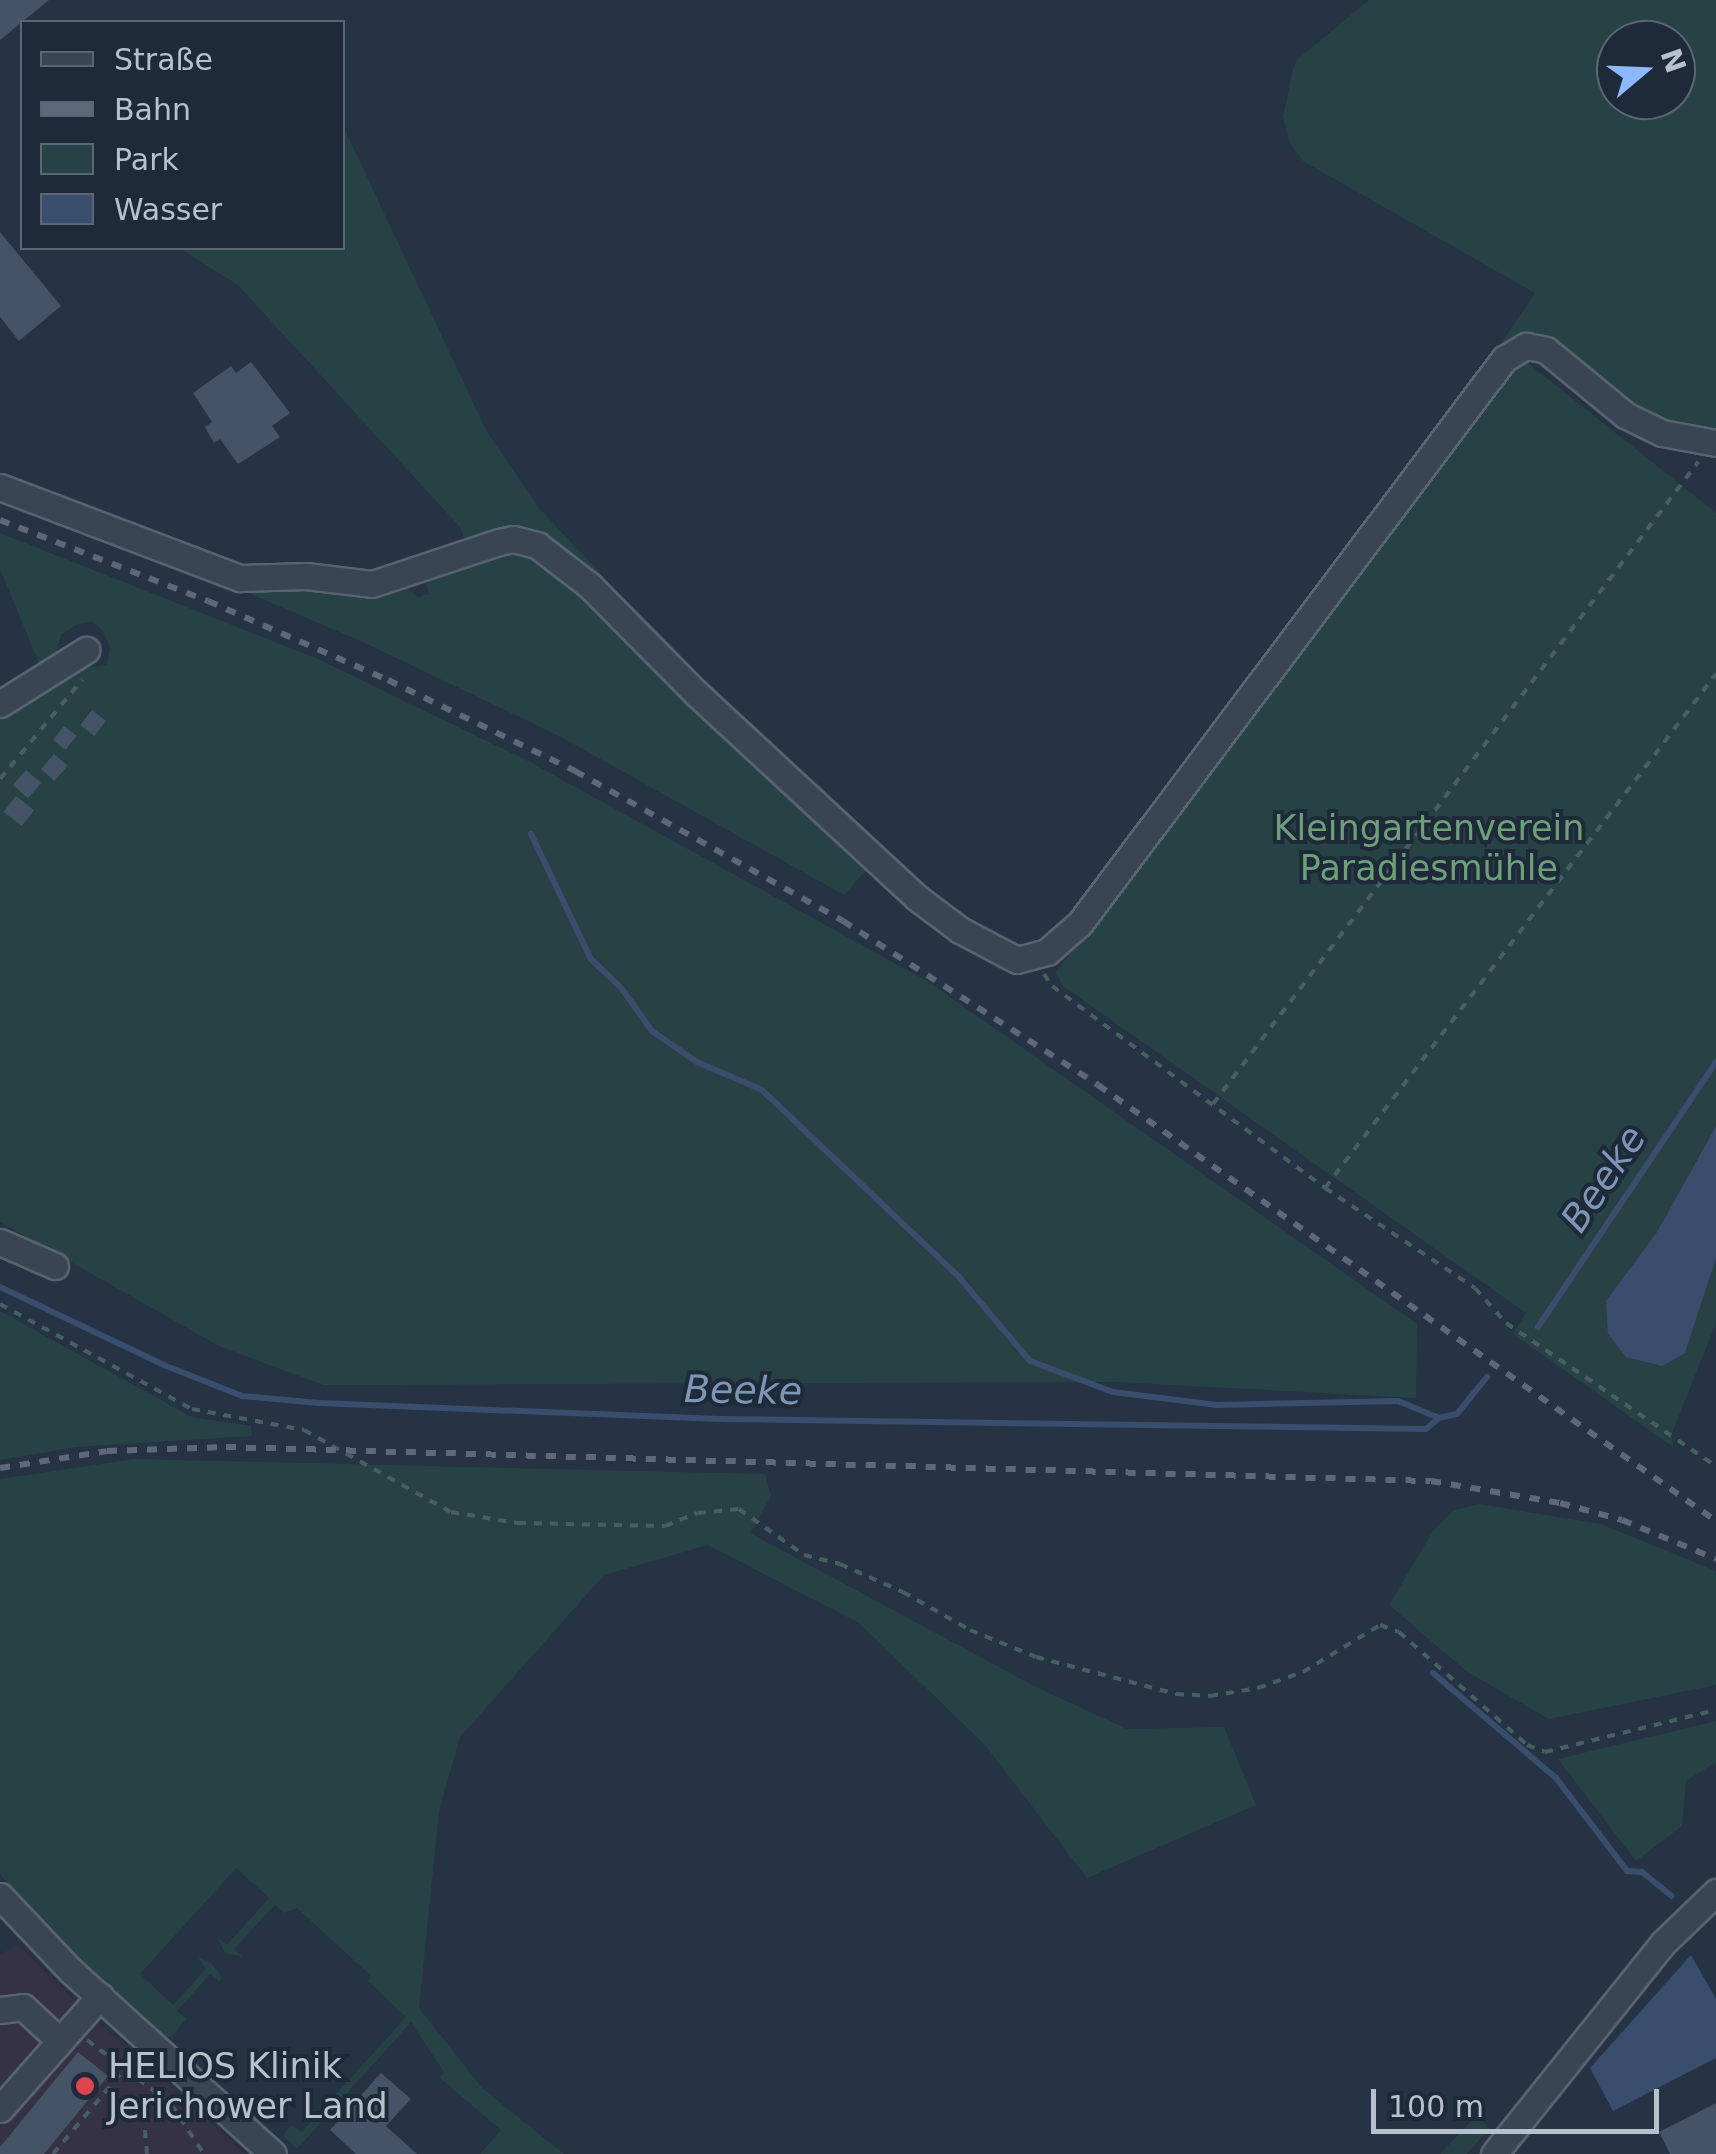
<!DOCTYPE html>
<html>
<head>
<meta charset="utf-8">
<style>
  body { margin:0 }
  #map { position:relative; width:1716px; height:2154px; overflow:hidden; background:#253344; font-family:"DejaVu Sans",sans-serif }
  div>[style] { position:absolute }
  .medical>* { inset:0; background:#343244 }
  .green>* { inset:0; background:#274245 }
  .water>* { inset:0; background:#384e6c }
  .stream>* { height:6px; margin:-3px; padding:0 3px; transform-origin:3px; border-radius:3px; background:#384e6c }
  .building>* { inset:0; background:#445366; transform-origin:0 0 }
  .path>* { height:4px; margin-top:-2px; transform-origin:0; background:repeating-linear-gradient(90deg,#465f61 0 8px,transparent 0 16px) }
  .roads { filter:drop-shadow(2px 0 #586371) drop-shadow(-2px 0 #586371) drop-shadow(0 2px #586371) drop-shadow(0 -2px #586371) }
  .minor>* { height:25px; margin:-12.5px; padding:0 12.5px; transform-origin:12.5px; border-radius:12.5px; background:#3a4553 }
  .rail>* { height:6px; margin-top:-3px; transform-origin:0; background:repeating-linear-gradient(90deg,#5c697b 0 10px,transparent 0 20px) }
  .dots>* { width:28px; height:28px; translate:-50% -50%; box-sizing:border-box; border:5px solid #1e2a39; border-radius:50% }
  span { translate:-50% -50%; white-space:nowrap; text-align:center; line-height:1.15; -webkit-text-stroke:8px #1e2a39; paint-order:stroke }
  .park-label { font-size:35px; color:#6d9f78 }
  .poi-label { font-size:35px; color:#b7c0cd }
  .left { translate:0 -50%; text-align:left }
  .water-label { font-size:38px; color:#7d96b6; font-style:italic }
  .legend { position:absolute; left:20px; top:20px; width:325px; height:230px; box-sizing:border-box; background:#1e2a39; border:2px solid #5b6674; margin:0; padding:12px 18px; list-style:none; font-size:30px; color:#b7c0cd }
  .legend li { display:flex; align-items:center; gap:20px; height:50px }
  .legend b { width:50px; border:2px solid #5b6674 }
  .north { position:absolute; left:1596px; top:20px; width:100px; height:100px; box-sizing:border-box; background:#1e2a39; border:2px solid #5b6674; border-radius:50%; rotate:71deg; font-size:28px; font-weight:700; line-height:40px; text-align:center; color:#b7c0cd }
  .north::after { content:''; display:block; margin:auto; width:35px; height:45px; background:#8cb9fe; clip-path:polygon(50% 0,100% 100%,50% 72%,0 100%) }
  .scale { position:absolute; left:1371px; top:2089px; width:288px; height:45px; box-sizing:border-box; border:5px solid #b7c0cd; border-top:0; padding-left:12px; font-size:30px; line-height:35px; white-space:nowrap; color:#b7c0cd; -webkit-text-stroke:8px #1e2a39; paint-order:stroke }
</style>
</head>
<body>
<div id="map">
  <div class="medical">
    <i style="clip-path:polygon(18px 1945px,78px 2004px,245px 2154px,0 2154px,0 1954px)"></i>
  </div>
  <div class="green">
    <i style="clip-path:polygon(evenodd,1369px 0,1716px 0,1716px 433px,1686px 430px,1630px 408px,1545px 337px,1525px 336px,1493px 355px,1535px 293px,1303px 161px,1290px 143px,1283px 117px,1293px 69px,1297px 60px,1369px 0,1616px 40px,1676px 40px,1676px 100px,1616px 100px,1616px 40px)"></i>
    <i style="clip-path:polygon(343px 126px,487px 432px,539px 508px,699px 679px,871px 839px,866px 870px,844px 895px,561px 737px,365px 643px,235px 587px,402px 584px,418px 597px,429px 594px,426px 584px,438px 572px,471px 557px,460px 527px,238px 285px,179px 248px,342px 248px)"></i>
    <i style="clip-path:polygon(1519px 356px,1716px 513px,1716px 1126px,1657px 1232px,1714px 1262px,1716px 1258px,1716px 1323px,1672px 1433px,1673px 1447px,1513px 1334px,1526px 1313px,1063px 986px,1056px 972px)"></i>
    <i style="clip-path:polygon(0 533px,318px 659px,530px 762px,927px 981px,1417px 1324px,1416px 1398px,1117px 1382px,323px 1385px,219px 1346px,0 1222px,0 712px,81px 668px,107px 665px,110px 648px,103px 631px,92px 621px,76px 625px,61px 635px,55px 659px,43px 673px,0 569px)"></i>
    <i style="clip-path:polygon(0 1311px,192px 1417px,251px 1426px,252px 1436px,76px 1447px,0 1460px)"></i>
    <i style="clip-path:polygon(135px 1459px,765px 1474px,771px 1496px,750px 1533px,1036px 1687px,1127px 1729px,1224px 1727px,1256px 1805px,1087px 1878px,985px 1745px,859px 1623px,708px 1545px,604px 1575px,460px 1737px,439px 1811px,419px 2008px,482px 2088px,564px 2154px,480px 2154px,501px 2130px,440px 2078px,444px 2072px,411px 2022px,297px 2149px,283px 2136px,291px 2125px,302px 2132px,406px 2017px,368px 1981px,371px 1976px,297px 1908px,284px 1913px,275px 1905px,234px 1949px,243px 1957px,225px 1953px,217px 1937px,227px 1945px,269px 1898px,236px 1868px,140px 1974px,173px 2005px,206px 1969px,198px 1957px,211px 1963px,222px 1977px,220px 1982px,210px 1974px,177px 2011px,186px 2019px,172px 2036px,163px 2038px,46px 1932px,0 1874px,0 1479px)"></i>
    <i style="clip-path:polygon(1479px 1504px,1601px 1524px,1716px 1571px,1716px 1685px,1549px 1719px,1466px 1671px,1389px 1605px,1433px 1531px,1454px 1510px)"></i>
    <i style="clip-path:polygon(1716px 1721px,1716px 1762px,1686px 1781px,1682px 1826px,1636px 1861px,1558px 1759px)"></i>
    <i style="clip-path:polygon(1477px 2115px,1489px 2129px,1467px 2154px,1440px 2154px)"></i>
  </div>
  <div class="water">
    <i style="clip-path:polygon(1716px 1126px,1716px 1258px,1685px 1353px,1662px 1366px,1626px 1357px,1608px 1334px,1606px 1301px,1657px 1232px)"></i>
    <i style="clip-path:polygon(1691px 1955px,1716px 1999px,1716px 2058px,1613px 2111px,1590px 2068px)"></i>
  </div>
  <div class="stream">
    <i style="left:531px;top:834px;width:139px;rotate:64.4deg"></i>
    <i style="left:591px;top:959px;width:43px;rotate:44.1deg"></i>
    <i style="left:622px;top:989px;width:52px;rotate:54.5deg"></i>
    <i style="left:652px;top:1031px;width:55px;rotate:34.6deg"></i>
    <i style="left:697px;top:1062px;width:71px;rotate:23.3deg"></i>
    <i style="left:762px;top:1090px;width:272px;rotate:43.5deg"></i>
    <i style="left:959px;top:1277px;width:110px;rotate:49.8deg"></i>
    <i style="left:1030px;top:1361px;width:89px;rotate:20.5deg"></i>
    <i style="left:1113px;top:1392px;width:105px;rotate:7.1deg"></i>
    <i style="left:1217px;top:1405px;width:181px;rotate:-1.3deg"></i>
    <i style="left:1398px;top:1401px;width:44px;rotate:22.5deg"></i>
    <i style="left:0;top:1287px;width:184px;rotate:25.4deg"></i>
    <i style="left:166px;top:1366px;width:82px;rotate:21.5deg"></i>
    <i style="left:242px;top:1396px;width:77px;rotate:5.2deg"></i>
    <i style="left:319px;top:1403px;width:401px;rotate:2.3deg"></i>
    <i style="left:720px;top:1419px;width:706px;rotate:0.81deg"></i>
    <i style="left:1426px;top:1429px;width:17px;rotate:-40deg"></i>
    <i style="left:1439px;top:1418px;width:18px;rotate:-13deg"></i>
    <i style="left:1457px;top:1414px;width:48px;rotate:-51deg"></i>
    <i style="left:1538px;top:1327px;width:319px;rotate:-56.1deg"></i>
    <i style="left:1433px;top:1673px;width:162px;rotate:40.5deg"></i>
    <i style="left:1556px;top:1778px;width:117px;rotate:52.6deg"></i>
    <i style="left:1627px;top:1871px;width:15px;rotate:4deg"></i>
    <i style="left:1642px;top:1872px;width:38px;rotate:39deg"></i>
  </div>
  <div class="building">
    <i style="clip-path:polygon(0 0,49px 0,0 40px)"></i>
    <i style="clip-path:polygon(0 232px,61px 306px,19px 341px,0 317px)"></i>
    <i style="clip-path:polygon(251px 362px,290px 413px,272px 426px,280px 437px,238px 464px,220px 439px,214px 443px,205px 427px,212px 422px,193px 393px,231px 366px,236px 373px)"></i>
    <i style="left:92px;top:710px;width:18px;height:19px;rotate:38deg"></i>
    <i style="left:64px;top:726px;width:16px;height:18px;rotate:38deg"></i>
    <i style="left:54px;top:754px;width:18px;height:20px;rotate:41deg"></i>
    <i style="left:26px;top:770px;width:20px;height:20px;rotate:41deg"></i>
    <i style="left:16px;top:796px;width:23px;height:20px;rotate:38deg"></i>
    <i style="clip-path:polygon(78px 2052px,108px 2076px,44px 2154px,0 2154px,0 2147px)"></i>
    <i style="clip-path:polygon(381px 2073px,411px 2099px,386px 2126px,417px 2154px,356px 2154px,330px 2130px)"></i>
    <i style="clip-path:polygon(1716px 2103px,1716px 2154px,1670px 2154px,1659px 2132px)"></i>
  </div>
  <div class="path">
    <i style="left:0;top:779px;width:129px;rotate:-50.4deg"></i>
    <i style="left:1044px;top:974px;width:14px;rotate:56deg"></i>
    <i style="left:1052px;top:986px;width:340px;rotate:36.5deg"></i>
    <i style="left:1325px;top:1188px;width:180px;rotate:33.7deg"></i>
    <i style="left:1475px;top:1288px;width:47px;rotate:48.5deg"></i>
    <i style="left:1506px;top:1323px;width:254px;rotate:34.3deg"></i>
    <i style="left:1213px;top:1104px;width:805px;rotate:-52.93deg"></i>
    <i style="left:1325px;top:1188px;width:646px;rotate:-52.74deg"></i>
    <i style="left:0;top:1304px;width:219px;rotate:28.7deg"></i>
    <i style="left:192px;top:1409px;width:114px;rotate:10.6deg"></i>
    <i style="left:304px;top:1430px;width:168px;rotate:29.2deg"></i>
    <i style="left:451px;top:1512px;width:68px;rotate:9.3deg"></i>
    <i style="left:518px;top:1523px;width:147px;rotate:1.2deg"></i>
    <i style="left:665px;top:1526px;width:35px;rotate:-22deg"></i>
    <i style="left:698px;top:1513px;width:41px;rotate:-5.6deg"></i>
    <i style="left:739px;top:1509px;width:80px;rotate:35.3deg"></i>
    <i style="left:804px;top:1555px;width:37px;rotate:14deg"></i>
    <i style="left:840px;top:1564px;width:69px;rotate:24deg"></i>
    <i style="left:903px;top:1592px;width:77px;rotate:29.6deg"></i>
    <i style="left:970px;top:1630px;width:71px;rotate:22.2deg"></i>
    <i style="left:1036px;top:1657px;width:145px;rotate:14.8deg"></i>
    <i style="left:1176px;top:1694px;width:34px;rotate:3deg"></i>
    <i style="left:1210px;top:1696px;width:49px;rotate:-9.5deg"></i>
    <i style="left:1258px;top:1688px;width:48px;rotate:-19.6deg"></i>
    <i style="left:1303px;top:1672px;width:90px;rotate:-31.4deg"></i>
    <i style="left:1380px;top:1625px;width:20px;rotate:20deg"></i>
    <i style="left:1399px;top:1632px;width:171px;rotate:41.4deg"></i>
    <i style="left:1527px;top:1745px;width:19px;rotate:21deg"></i>
    <i style="left:1545px;top:1752px;width:176px;rotate:-13.8deg"></i>
    <i style="left:87px;top:2040px;width:106px;rotate:37.3deg"></i>
    <i style="left:171px;top:2104px;width:60px;rotate:56.6deg"></i>
    <i style="left:53px;top:2154px;width:109px;rotate:-49.9deg"></i>
    <i style="left:147px;top:2154px;width:38px;rotate:-95deg"></i>
    <i style="left:144px;top:2116px;width:26px;rotate:-65deg"></i>
  </div>
  <div class="roads">
    <div class="minor">
      <i style="left:0;top:487px;width:257px;rotate:20.8deg"></i>
      <i style="left:240px;top:578px;width:66px;rotate:-1.7deg"></i>
      <i style="left:306px;top:576px;width:66px;rotate:6.9deg"></i>
      <i style="left:372px;top:584px;width:134px;rotate:-18.3deg"></i>
      <i style="left:499px;top:542px;width:14px;rotate:-12deg"></i>
      <i style="left:513px;top:539px;width:25px;rotate:14deg"></i>
      <i style="left:537px;top:545px;width:67px;rotate:37.7deg"></i>
      <i style="left:590px;top:586px;width:152px;rotate:45.3deg"></i>
      <i style="left:697px;top:694px;width:299px;rotate:42.8deg"></i>
      <i style="left:916px;top:897px;width:55px;rotate:36.9deg"></i>
      <i style="left:960px;top:930px;width:64px;rotate:27.8deg"></i>
      <i style="left:1017px;top:960px;width:31px;rotate:-15deg"></i>
      <i style="left:1047px;top:952px;width:44px;rotate:-41.3deg"></i>
      <i style="left:1080px;top:923px;width:706px;rotate:-53.07deg"></i>
      <i style="left:1504px;top:359px;width:26px;rotate:-31deg"></i>
      <i style="left:1526px;top:346px;width:20px;rotate:11deg"></i>
      <i style="left:1546px;top:350px;width:102px;rotate:39.4deg"></i>
      <i style="left:1625px;top:415px;width:41px;rotate:25.9deg"></i>
      <i style="left:1662px;top:433px;width:55px;rotate:10.5deg"></i>
      <i style="left:0;top:704px;width:102px;rotate:-32.1deg"></i>
      <i style="left:0;top:1242px;width:60px;rotate:23.6deg"></i>
      <i style="left:0;top:1896px;width:102px;rotate:46.6deg"></i>
      <i style="left:70px;top:1970px;width:274px;rotate:42.2deg"></i>
      <i style="left:0;top:2010px;width:23px;rotate:-7deg"></i>
      <i style="left:23px;top:2007px;width:50px;rotate:42.6deg"></i>
      <i style="left:0;top:2109px;width:151px;rotate:-48.5deg"></i>
      <i style="left:1494px;top:2154px;width:270px;rotate:-51.3deg"></i>
      <i style="left:1663px;top:1943px;width:74px;rotate:-43.9deg"></i>
    </div>
  </div>
  <div class="rail">
    <i style="left:0;top:520px;width:223px;rotate:21.3deg"></i>
    <i style="left:208px;top:601px;width:197px;rotate:23.7deg"></i>
    <i style="left:388px;top:680px;width:208px;rotate:25.9deg"></i>
    <i style="left:575px;top:771px;width:307px;rotate:29.2deg"></i>
    <i style="left:843px;top:921px;width:303px;rotate:32.7deg"></i>
    <i style="left:1098px;top:1085px;width:756px;rotate:35.2deg"></i>
    <i style="left:0;top:1468px;width:108px;rotate:-9deg"></i>
    <i style="left:107px;top:1451px;width:119px;rotate:-1.9deg"></i>
    <i style="left:226px;top:1447px;width:1205px;rotate:1.62deg"></i>
    <i style="left:1431px;top:1481px;width:131px;rotate:9.7deg"></i>
    <i style="left:1560px;top:1503px;width:64px;rotate:15.3deg"></i>
    <i style="left:1622px;top:1520px;width:102px;rotate:22.5deg"></i>
  </div>
  <div class="dots">
    <i style="left:85px;top:2086px;background:#e0444e"></i>
  </div>
  <div class="park-label">
    <span style="left:1429px;top:848px">Kleingartenverein<br>Paradiesmühle</span>
  </div>
  <div class="poi-label">
    <span class="left" style="left:108px;top:2086px">HELIOS Klinik<br>Jerichower Land</span>
  </div>
  <div class="water-label">
    <span style="left:1604px;top:1179px;rotate:-56deg">Beeke</span>
    <span style="left:743px;top:1391px;rotate:1deg">Beeke</span>
  </div>
  <ul class="legend">
  <li><b style="height:12px;background:#3a4553"></b>Straße</li>
  <li><b style="height:12px;background:#5c697b"></b>Bahn</li>
  <li><b style="height:28px;background:#274245"></b>Park</li>
  <li><b style="height:28px;background:#384e6c"></b>Wasser</li>
  </ul>
  <div class="north">N</div>
  <div class="scale">100 m</div>
</div>
</body>
</html>
